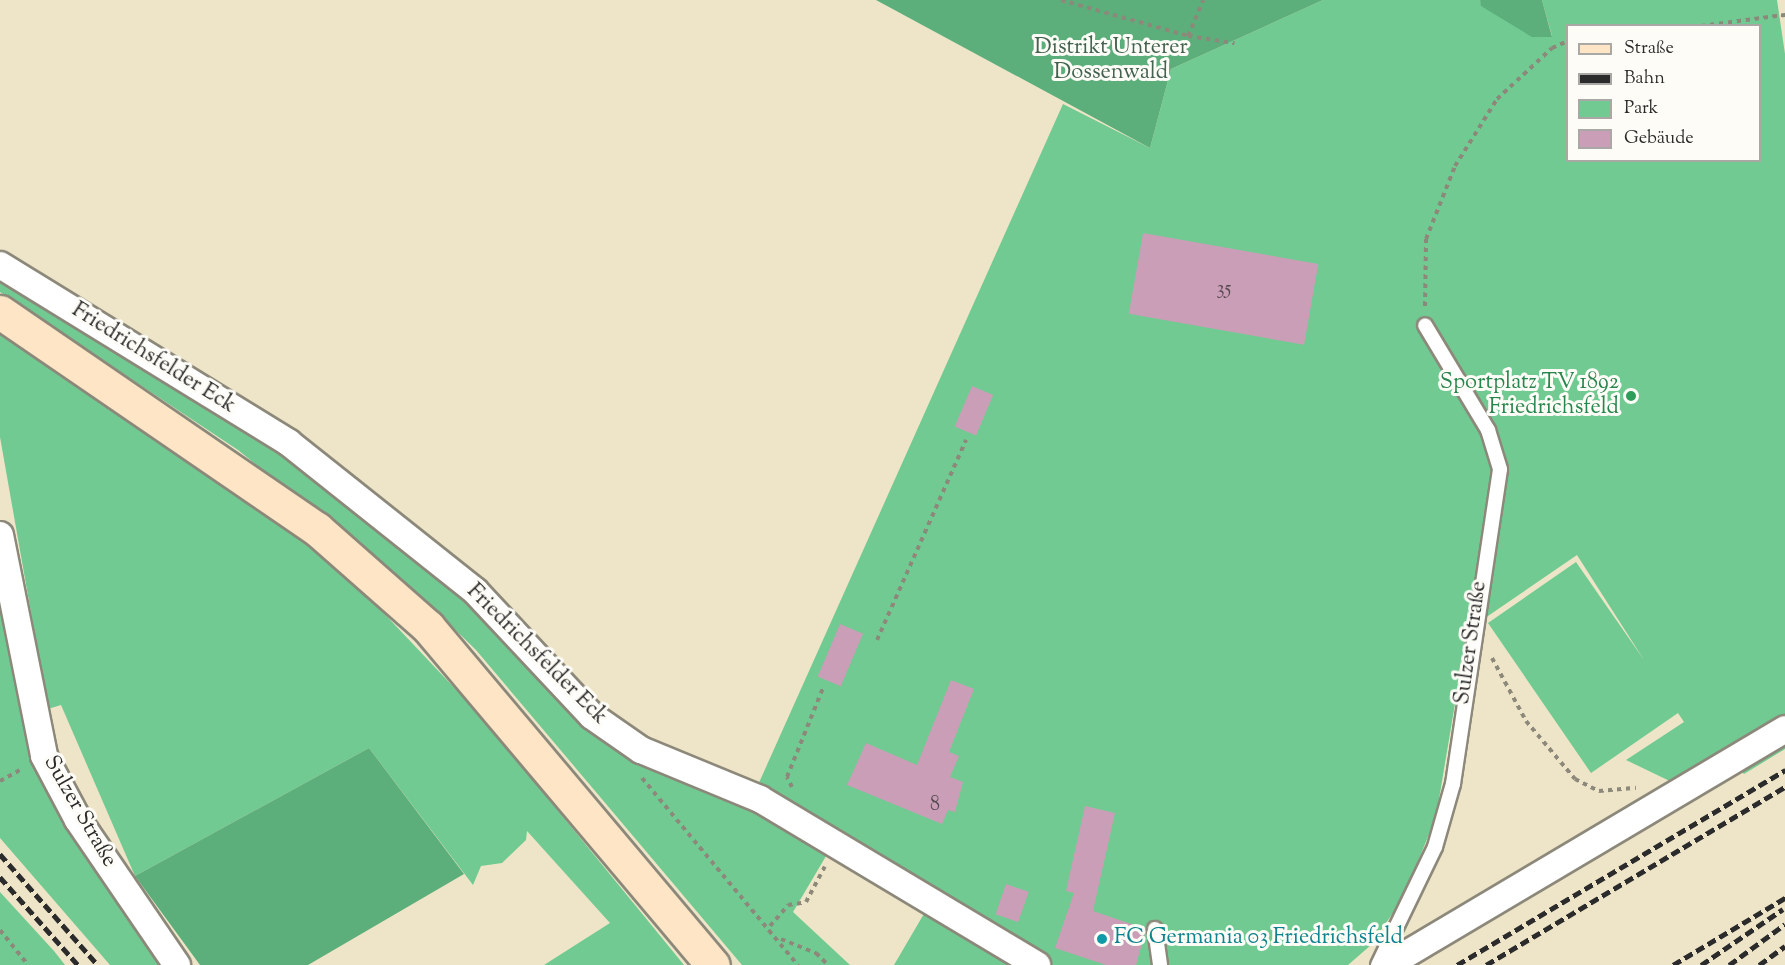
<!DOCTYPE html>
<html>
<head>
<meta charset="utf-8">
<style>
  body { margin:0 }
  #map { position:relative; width:1785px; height:965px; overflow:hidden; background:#eee5c8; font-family:"Sorts Mill Goudy",serif }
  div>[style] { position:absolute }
  .green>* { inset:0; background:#70ca91 }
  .forest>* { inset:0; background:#5cae7b }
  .building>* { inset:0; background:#cb9eb7; transform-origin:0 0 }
  .path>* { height:4px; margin-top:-2px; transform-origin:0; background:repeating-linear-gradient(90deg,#8c887a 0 4.5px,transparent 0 9px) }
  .roads { filter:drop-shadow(2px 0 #8c887a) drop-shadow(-2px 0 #8c887a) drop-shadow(0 2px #8c887a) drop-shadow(0 -2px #8c887a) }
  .service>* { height:14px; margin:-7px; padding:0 7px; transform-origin:7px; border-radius:7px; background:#fff }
  .minor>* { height:26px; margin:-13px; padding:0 13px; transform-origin:13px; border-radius:13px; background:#fff }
  .secondary>* { height:33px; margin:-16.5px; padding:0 16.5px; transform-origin:16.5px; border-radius:16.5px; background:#fde5c5 }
  .rail>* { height:4.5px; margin-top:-2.25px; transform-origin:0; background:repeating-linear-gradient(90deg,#2b2b2b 0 9px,transparent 0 13.5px) }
  .dots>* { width:16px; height:16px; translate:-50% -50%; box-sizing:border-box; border:3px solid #fdfcf7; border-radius:50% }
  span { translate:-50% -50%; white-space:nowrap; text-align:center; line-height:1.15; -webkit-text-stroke:6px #fdfcf7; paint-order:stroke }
  .number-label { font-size:20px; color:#53484e }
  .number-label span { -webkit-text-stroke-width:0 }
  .park-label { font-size:22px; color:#43634f }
  .street-label { font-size:22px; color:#2b2b2b }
  .leisure-label { font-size:22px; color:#27864d }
  .right { translate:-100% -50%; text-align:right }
  .culture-label { font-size:22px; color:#0d838f }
  .left { translate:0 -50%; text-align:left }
  .legend { position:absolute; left:1566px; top:24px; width:195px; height:138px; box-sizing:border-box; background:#fdfcf7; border:2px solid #a9a8a5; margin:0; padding:8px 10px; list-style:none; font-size:18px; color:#2b2b2b }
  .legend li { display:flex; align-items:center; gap:12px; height:30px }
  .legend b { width:30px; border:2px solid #a9a8a5 }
</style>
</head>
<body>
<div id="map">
  <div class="green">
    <i style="clip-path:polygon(evenodd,1323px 0,1480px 0,1482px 6px,1552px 36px,1542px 0,1777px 0,1785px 54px,1785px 749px,1744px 774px,1724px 754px,1678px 785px,1626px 760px,1684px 722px,1678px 713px,1591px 773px,1488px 623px,1576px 562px,1644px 660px,1577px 555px,1485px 618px,1470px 614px,1436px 817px,1403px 898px,1371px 945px,1348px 965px,894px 965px,925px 912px,829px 851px,793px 912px,850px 965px,742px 965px,476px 650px,429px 604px,238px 450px,0 292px,0 275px,282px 448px,377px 518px,511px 638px,616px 719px,749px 805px,1063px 104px,1150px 148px,1171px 69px,1323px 0,1568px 26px,1760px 26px,1760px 160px,1568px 160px,1568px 26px)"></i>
    <i style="clip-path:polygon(0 334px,252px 498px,344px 571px,479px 714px,684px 965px,544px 965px,610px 923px,527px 831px,526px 840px,502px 863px,481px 866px,473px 885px,369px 748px,135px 876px,61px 705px,48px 709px,0 437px)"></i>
    <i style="clip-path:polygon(0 588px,36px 752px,169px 965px,110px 965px,0 838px)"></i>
    <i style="clip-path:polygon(0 892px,54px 951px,65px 965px,0 965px)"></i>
  </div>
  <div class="forest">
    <i style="clip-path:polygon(876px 0,1323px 0,1171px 69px,1150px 148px)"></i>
    <i style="clip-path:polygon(1480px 0,1542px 0,1552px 37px,1532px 37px,1481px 6px)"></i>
    <i style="clip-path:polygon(369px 748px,464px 874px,308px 965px,200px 965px,135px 876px)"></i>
  </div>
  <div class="building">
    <i style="left:1143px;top:233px;width:178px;height:82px;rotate:10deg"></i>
    <i style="left:972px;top:386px;width:23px;height:44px;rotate:23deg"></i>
    <i style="left:840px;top:624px;width:25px;height:57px;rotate:23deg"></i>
    <i style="clip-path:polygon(951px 680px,974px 689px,949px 752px,959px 756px,950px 777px,963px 782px,955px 812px,948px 810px,942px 824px,847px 785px,866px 743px,917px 765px)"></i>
    <i style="clip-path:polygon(1085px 806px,1115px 813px,1093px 911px,1146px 929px,1136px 965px,1106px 965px,1055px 948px,1074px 893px,1066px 891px)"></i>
    <i style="left:1006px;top:884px;width:24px;height:32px;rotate:19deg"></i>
  </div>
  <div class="path">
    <i style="left:1061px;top:0;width:132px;rotate:15.8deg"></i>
    <i style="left:1188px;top:36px;width:47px;rotate:8.7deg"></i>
    <i style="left:1701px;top:26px;width:85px;rotate:-7.5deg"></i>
    <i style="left:1188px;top:36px;width:39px;rotate:-67deg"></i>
    <i style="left:1425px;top:306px;width:67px;rotate:-89.1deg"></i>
    <i style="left:1426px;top:239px;width:79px;rotate:-68.3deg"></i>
    <i style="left:1455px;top:166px;width:79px;rotate:-57.9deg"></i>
    <i style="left:1497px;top:99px;width:75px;rotate:-42.8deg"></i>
    <i style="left:1552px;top:48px;width:17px;rotate:-24deg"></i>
    <i style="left:877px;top:640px;width:219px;rotate:-66deg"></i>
    <i style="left:1492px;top:658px;width:72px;rotate:61.6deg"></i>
    <i style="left:1526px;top:721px;width:76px;rotate:49.8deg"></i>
    <i style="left:1575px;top:779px;width:27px;rotate:27deg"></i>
    <i style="left:1599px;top:791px;width:37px;rotate:-5deg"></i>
    <i style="left:642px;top:778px;width:244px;rotate:50.2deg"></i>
    <i style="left:0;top:781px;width:26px;rotate:-29deg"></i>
    <i style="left:792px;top:787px;width:11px;rotate:-117deg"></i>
    <i style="left:787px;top:777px;width:96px;rotate:-68deg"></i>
    <i style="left:770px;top:926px;width:28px;rotate:-49deg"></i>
    <i style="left:788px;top:905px;width:18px;rotate:-9deg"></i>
    <i style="left:806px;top:902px;width:40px;rotate:-62deg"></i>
    <i style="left:0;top:930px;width:45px;rotate:51.3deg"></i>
    <i style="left:781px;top:939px;width:38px;rotate:22deg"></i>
    <i style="left:816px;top:953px;width:17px;rotate:45deg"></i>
  </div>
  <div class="roads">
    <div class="service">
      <i style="left:1155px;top:929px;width:36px;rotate:82deg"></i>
      <i style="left:1378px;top:965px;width:131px;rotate:-64.2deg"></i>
      <i style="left:1435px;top:847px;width:66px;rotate:-74.1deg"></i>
      <i style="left:1453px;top:784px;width:318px;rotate:-81.5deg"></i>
      <i style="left:1500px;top:469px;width:41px;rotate:-107.1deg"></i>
      <i style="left:1488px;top:430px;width:122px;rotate:-121deg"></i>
    </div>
    <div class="minor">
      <i style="left:0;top:265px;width:339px;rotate:31.6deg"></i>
      <i style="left:289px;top:443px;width:238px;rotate:38.5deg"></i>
      <i style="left:475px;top:591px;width:171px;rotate:46.9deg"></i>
      <i style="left:592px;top:716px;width:60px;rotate:34.8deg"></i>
      <i style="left:641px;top:750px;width:129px;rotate:22.4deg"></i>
      <i style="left:760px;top:799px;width:323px;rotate:30.9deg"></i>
      <i style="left:0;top:535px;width:225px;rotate:78.7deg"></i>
      <i style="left:44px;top:756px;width:72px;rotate:62deg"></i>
      <i style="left:78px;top:820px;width:176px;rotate:55.7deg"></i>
      <i style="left:1388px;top:965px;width:462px;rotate:-30.7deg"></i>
    </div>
    <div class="secondary">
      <i style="left:0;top:312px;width:384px;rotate:34.4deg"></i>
      <i style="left:317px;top:529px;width:148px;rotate:41.4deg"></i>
      <i style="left:428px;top:627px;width:442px;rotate:49.9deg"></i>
    </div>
  </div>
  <div class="rail">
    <i style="left:0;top:854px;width:148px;rotate:48.6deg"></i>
    <i style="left:0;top:877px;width:118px;rotate:48.4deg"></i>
    <i style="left:1457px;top:965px;width:382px;rotate:-30.7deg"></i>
    <i style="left:1486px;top:965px;width:348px;rotate:-30.8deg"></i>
    <i style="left:1673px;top:965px;width:131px;rotate:-30.9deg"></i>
    <i style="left:1701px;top:965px;width:99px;rotate:-34.3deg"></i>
    <i style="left:1729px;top:965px;width:69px;rotate:-36.2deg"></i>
    <i style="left:1759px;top:965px;width:32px;rotate:-36deg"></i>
  </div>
  <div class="dots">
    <i style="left:1631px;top:396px;background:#2e9e5b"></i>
    <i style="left:1102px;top:939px;background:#0f9aa8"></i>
  </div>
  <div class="number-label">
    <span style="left:1224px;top:289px">35</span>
    <span style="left:935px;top:805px">8</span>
  </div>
  <div class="park-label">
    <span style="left:1111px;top:61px">Distrikt Unterer<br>Dossenwald</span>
  </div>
  <div class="street-label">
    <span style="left:153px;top:359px;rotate:32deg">Friedrichsfelder Eck</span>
    <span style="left:1472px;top:643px;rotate:-82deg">Sulzer Straße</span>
    <span style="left:536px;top:655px;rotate:45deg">Friedrichsfelder Eck</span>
    <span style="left:79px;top:812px;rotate:60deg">Sulzer Straße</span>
  </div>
  <div class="leisure-label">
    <span class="right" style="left:1619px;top:396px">Sportplatz TV 1892<br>Friedrichsfeld</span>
  </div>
  <div class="culture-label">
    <span class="left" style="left:1114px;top:939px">FC Germania 03 Friedrichsfeld</span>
  </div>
  <ul class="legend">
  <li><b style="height:8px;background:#fde5c5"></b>Straße</li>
  <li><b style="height:8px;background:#2b2b2b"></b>Bahn</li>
  <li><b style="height:16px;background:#70ca91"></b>Park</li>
  <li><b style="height:16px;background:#cb9eb7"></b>Gebäude</li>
  </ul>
</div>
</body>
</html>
